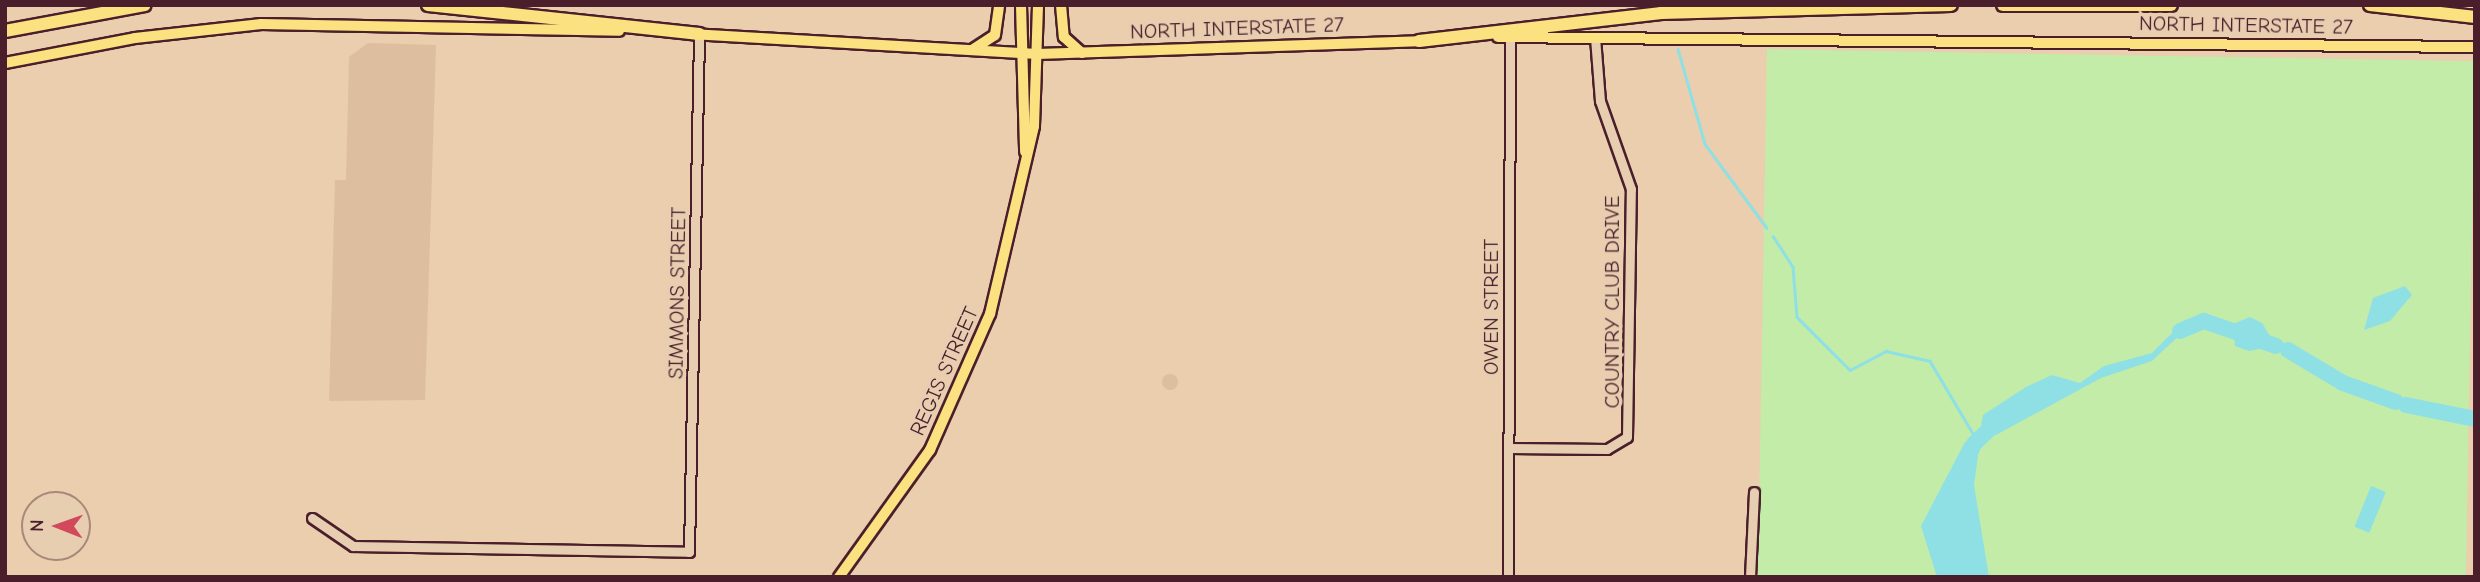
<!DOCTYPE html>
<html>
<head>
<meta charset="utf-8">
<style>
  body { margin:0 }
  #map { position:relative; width:2480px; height:582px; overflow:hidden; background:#eacead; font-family:"Comic Neue",sans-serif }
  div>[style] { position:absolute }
  .built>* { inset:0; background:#ddbf9f }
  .round { border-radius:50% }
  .green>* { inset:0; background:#c2eca8; transform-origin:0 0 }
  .water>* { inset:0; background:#8fe0e5; transform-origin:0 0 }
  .stream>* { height:2.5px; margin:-1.25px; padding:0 1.25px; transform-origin:1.25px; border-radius:1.25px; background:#8fe0e5 }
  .river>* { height:16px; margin:-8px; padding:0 8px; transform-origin:8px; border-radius:8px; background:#8fe0e5 }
  .roads { filter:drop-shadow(2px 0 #4a1f2b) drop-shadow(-2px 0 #4a1f2b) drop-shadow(0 2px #4a1f2b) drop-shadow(0 -2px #4a1f2b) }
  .minor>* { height:9px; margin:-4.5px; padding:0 4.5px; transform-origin:4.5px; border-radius:4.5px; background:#e8ceb0 }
  .major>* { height:10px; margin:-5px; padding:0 5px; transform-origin:5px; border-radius:5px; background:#fbe180 }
  .highway>* { height:12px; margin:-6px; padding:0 6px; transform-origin:6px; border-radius:6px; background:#fbe180 }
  span { translate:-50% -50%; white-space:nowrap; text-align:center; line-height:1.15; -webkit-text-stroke:7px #e8ceb0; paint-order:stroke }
  .street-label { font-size:21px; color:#4a1f2b }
  .frame { position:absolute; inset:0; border:7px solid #4a1f2b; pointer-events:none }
  .north { position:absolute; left:21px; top:491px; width:70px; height:70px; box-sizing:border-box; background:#e8ceb0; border:2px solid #a9887b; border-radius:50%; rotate:271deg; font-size:19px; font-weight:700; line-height:28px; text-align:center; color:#4a1f2b }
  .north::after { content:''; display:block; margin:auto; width:24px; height:32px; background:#d1495b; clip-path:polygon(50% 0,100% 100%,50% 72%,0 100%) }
</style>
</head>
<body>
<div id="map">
  <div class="built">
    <i style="clip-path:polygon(368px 43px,436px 45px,425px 400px,329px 401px,335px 180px,346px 180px,349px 57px)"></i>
    <i class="round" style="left:1162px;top:374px;width:16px;height:16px"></i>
  </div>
  <div class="green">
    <i style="left:1767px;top:49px;width:708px;height:528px;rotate:1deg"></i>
  </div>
  <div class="water">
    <i style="clip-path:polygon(2405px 286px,2412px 295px,2390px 321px,2364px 330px,2373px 298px)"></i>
    <i style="clip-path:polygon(2250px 317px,2262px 323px,2276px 346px,2249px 351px,2235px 346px,2233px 324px)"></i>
    <i style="clip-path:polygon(2198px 318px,2152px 361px,2101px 378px,1996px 435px,1980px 432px,1983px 415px,2026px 387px,2052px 375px,2080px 383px,2104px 366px,2152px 353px,2185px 320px)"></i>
    <i style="clip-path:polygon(1965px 442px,1974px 444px,1978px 456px,1974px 485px,1989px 577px,1937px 577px,1921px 526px)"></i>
    <i style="left:2371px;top:486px;width:16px;height:44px;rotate:22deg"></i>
  </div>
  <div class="stream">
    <i style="left:1678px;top:49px;width:99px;rotate:74.1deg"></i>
    <i style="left:1705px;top:144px;width:104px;rotate:53.6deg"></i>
    <i style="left:1773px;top:236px;width:37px;rotate:57deg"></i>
    <i style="left:1793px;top:267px;width:50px;rotate:85.4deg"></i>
    <i style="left:1797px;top:317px;width:75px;rotate:45deg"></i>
    <i style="left:1850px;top:370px;width:41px;rotate:-27.8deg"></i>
    <i style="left:1886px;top:351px;width:45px;rotate:12.8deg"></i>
    <i style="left:1930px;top:361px;width:92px;rotate:59.3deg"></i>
  </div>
  <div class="river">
    <i style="left:2180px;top:331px;width:26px;rotate:-23deg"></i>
    <i style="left:2204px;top:321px;width:76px;rotate:19.1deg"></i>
    <i style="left:2288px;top:350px;width:64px;rotate:31deg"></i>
    <i style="left:2343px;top:383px;width:56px;rotate:19.7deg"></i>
    <i style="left:2406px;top:405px;width:70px;rotate:11.5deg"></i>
    <i style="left:1965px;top:464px;width:22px;rotate:-66deg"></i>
    <i style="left:1974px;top:444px;width:33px;rotate:-44deg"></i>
  </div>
  <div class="roads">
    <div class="minor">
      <i style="left:1509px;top:448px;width:98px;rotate:0.6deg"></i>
      <i style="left:1607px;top:449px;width:23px;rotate:-31deg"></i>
      <i style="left:1627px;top:437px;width:248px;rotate:-89.1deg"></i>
      <i style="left:1631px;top:189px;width:93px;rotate:-109.4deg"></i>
      <i style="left:1600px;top:101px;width:64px;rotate:-94.5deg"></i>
      <i style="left:312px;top:518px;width:50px;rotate:34.3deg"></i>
      <i style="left:353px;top:546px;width:336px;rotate:1deg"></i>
      <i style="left:689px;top:552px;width:518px;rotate:-88.89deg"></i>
      <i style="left:1508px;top:577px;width:540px;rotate:-89.79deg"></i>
      <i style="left:1750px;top:577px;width:85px;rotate:-87.3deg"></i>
    </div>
    <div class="major">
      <i style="left:1021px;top:5px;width:147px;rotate:88.4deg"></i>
      <i style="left:1061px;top:5px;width:32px;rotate:85deg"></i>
      <i style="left:1064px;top:37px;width:24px;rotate:42deg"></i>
      <i style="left:691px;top:34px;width:347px;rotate:3.3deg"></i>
      <i style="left:1037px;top:54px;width:389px;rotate:-1.9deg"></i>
      <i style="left:1498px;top:37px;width:977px;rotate:0.59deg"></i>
      <i style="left:972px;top:50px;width:27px;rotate:-33deg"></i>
      <i style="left:995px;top:35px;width:30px;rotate:-82deg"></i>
      <i style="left:5px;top:63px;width:132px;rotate:-10.9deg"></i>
      <i style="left:135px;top:38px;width:127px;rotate:-6.3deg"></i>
      <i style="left:261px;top:24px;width:358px;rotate:1.1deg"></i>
      <i style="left:839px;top:577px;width:156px;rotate:-54.4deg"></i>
      <i style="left:930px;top:450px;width:149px;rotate:-66.2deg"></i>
      <i style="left:990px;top:314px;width:193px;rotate:-76.8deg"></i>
      <i style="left:1034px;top:126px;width:121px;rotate:-88.1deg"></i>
    </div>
    <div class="highway">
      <i style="left:428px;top:5px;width:273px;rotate:6.1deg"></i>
      <i style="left:2003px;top:5px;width:168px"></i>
      <i style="left:2370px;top:5px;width:106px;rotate:6.5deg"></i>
      <i style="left:5px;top:31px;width:142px;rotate:-10.5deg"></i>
      <i style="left:1419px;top:41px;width:244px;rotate:-6.6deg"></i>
      <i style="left:1661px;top:13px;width:290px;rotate:-1.6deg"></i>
    </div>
  </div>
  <div class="street-label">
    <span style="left:2246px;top:25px;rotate:1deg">NORTH INTERSTATE 27</span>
    <span style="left:1237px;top:28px;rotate:-2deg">NORTH INTERSTATE 27</span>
    <span style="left:677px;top:293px;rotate:-89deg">SIMMONS STREET</span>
    <span style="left:1612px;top:302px;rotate:-90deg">COUNTRY CLUB DRIVE</span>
    <span style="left:1491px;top:307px;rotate:-90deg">OWEN STREET</span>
    <span style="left:944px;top:371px;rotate:-66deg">REGIS STREET</span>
  </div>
  <div class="frame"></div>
  <div class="north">N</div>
</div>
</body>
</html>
